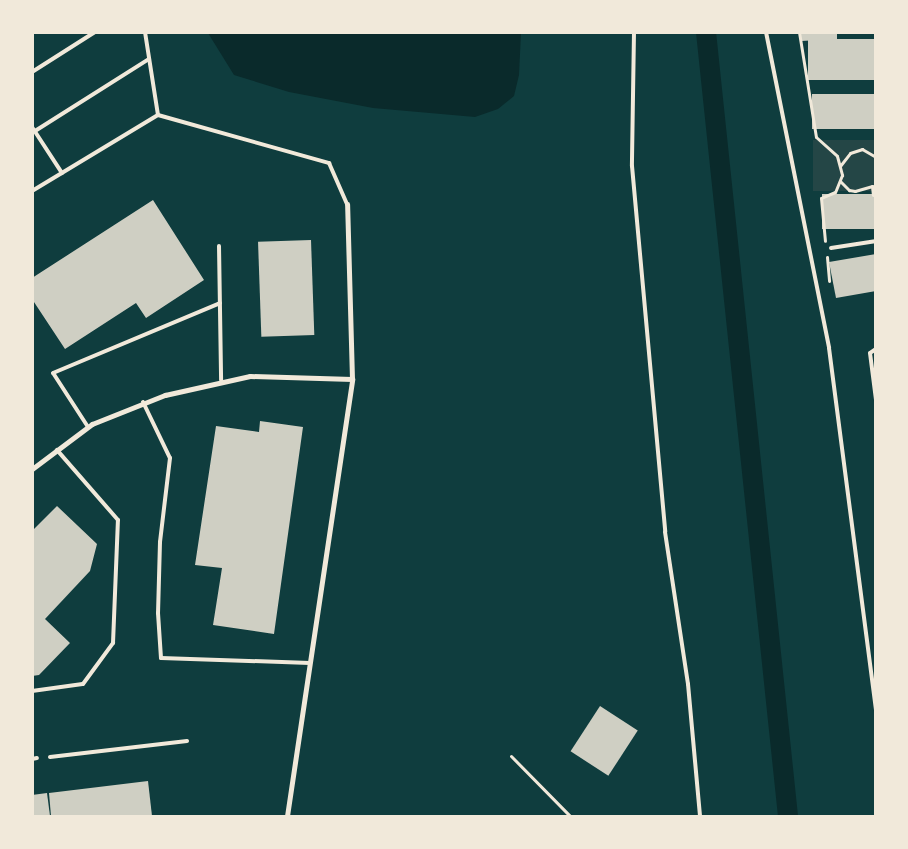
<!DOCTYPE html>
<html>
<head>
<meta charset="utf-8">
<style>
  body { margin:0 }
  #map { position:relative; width:908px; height:849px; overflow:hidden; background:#0f3d3e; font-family:"Sofia Sans Condensed",sans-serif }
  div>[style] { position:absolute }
  .green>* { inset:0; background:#244646; transform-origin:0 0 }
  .water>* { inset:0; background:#0a2a2b }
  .canal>* { height:20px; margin:-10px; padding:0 10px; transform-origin:10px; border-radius:10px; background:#0a2a2b }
  .building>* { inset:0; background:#cfcfc3; transform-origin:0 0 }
  .path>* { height:3px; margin:-1.5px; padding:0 1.5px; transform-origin:1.5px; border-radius:1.5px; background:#f1e9da }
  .service>* { height:4px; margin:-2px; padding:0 2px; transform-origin:2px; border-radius:2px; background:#f1e9da }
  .minor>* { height:5px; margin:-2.5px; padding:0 2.5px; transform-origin:2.5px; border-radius:2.5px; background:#f1e9da }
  span { translate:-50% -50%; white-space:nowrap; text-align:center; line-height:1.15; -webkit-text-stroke:5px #f1e9da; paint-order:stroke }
  .frame { position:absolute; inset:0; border:34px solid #f1e9da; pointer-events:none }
</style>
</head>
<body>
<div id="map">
  <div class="green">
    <i style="left:875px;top:140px;width:51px;height:62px;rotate:90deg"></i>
  </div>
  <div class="water">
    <i style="clip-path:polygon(208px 33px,521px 33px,519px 75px,514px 96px,498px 109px,475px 117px,373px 108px,289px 92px,234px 75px)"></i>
  </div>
  <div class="canal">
    <i style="left:706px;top:32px;width:788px;rotate:84.03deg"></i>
  </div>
  <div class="building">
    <i style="clip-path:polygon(801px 32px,837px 32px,837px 39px,801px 41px)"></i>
    <i style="left:876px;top:39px;width:41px;height:68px;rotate:90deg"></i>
    <i style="left:876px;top:94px;width:35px;height:64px;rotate:90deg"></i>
    <i style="left:876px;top:194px;width:35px;height:54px;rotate:90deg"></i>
    <i style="clip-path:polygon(153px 200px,204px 280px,146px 318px,136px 303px,65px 349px,32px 299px,32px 278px)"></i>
    <i style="left:311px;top:240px;width:95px;height:53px;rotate:88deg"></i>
    <i style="clip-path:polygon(876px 254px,876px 291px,836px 298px,829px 262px)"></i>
    <i style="clip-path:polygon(260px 421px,303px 427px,274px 634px,213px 625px,222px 568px,195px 565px,216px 426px,259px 432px)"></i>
    <i style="clip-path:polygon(57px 506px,97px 544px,90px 571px,45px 619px,70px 643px,39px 675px,32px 676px,32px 531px)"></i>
    <i style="left:600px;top:706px;width:45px;height:54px;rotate:33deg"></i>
    <i style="clip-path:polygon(148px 781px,152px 816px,51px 816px,49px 793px)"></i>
    <i style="clip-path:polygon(47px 793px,50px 816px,32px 816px,32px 795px)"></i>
  </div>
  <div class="path">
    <i style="left:799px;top:32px;width:106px;rotate:80.8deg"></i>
    <i style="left:816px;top:137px;width:28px;rotate:42deg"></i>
    <i style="left:837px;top:156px;width:20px;rotate:75deg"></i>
    <i style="left:842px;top:175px;width:18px;rotate:112deg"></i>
    <i style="left:835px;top:192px;width:15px;rotate:157deg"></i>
    <i style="left:821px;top:198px;width:43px;rotate:84.7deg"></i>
    <i style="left:840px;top:166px;width:16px;rotate:-52deg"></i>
    <i style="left:850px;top:153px;width:13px;rotate:-18deg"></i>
    <i style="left:862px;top:149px;width:16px;rotate:30deg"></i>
    <i style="left:840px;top:181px;width:13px;rotate:45deg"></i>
    <i style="left:849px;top:190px;width:6px;rotate:9deg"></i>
    <i style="left:855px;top:191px;width:18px;rotate:-16deg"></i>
    <i style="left:872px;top:186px;width:9px;rotate:84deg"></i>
    <i style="left:827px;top:257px;width:24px;rotate:85deg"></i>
    <i style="left:511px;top:756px;width:84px;rotate:45.5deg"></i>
  </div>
  <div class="service">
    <i style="left:145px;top:32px;width:84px;rotate:81.1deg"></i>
    <i style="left:634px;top:32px;width:134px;rotate:90.9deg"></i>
    <i style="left:632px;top:166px;width:367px;rotate:84.8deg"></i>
    <i style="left:665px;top:532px;width:154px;rotate:81.4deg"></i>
    <i style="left:688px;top:684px;width:133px;rotate:84.8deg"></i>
    <i style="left:766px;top:32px;width:322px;rotate:78.7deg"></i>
    <i style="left:829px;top:348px;width:366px;rotate:82.6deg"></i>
    <i style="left:32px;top:72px;width:75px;rotate:-32.4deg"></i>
    <i style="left:32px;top:127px;width:55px;rotate:56.9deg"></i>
    <i style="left:35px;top:131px;width:135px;rotate:-32.3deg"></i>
    <i style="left:32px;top:191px;width:147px;rotate:-31.1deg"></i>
    <i style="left:158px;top:115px;width:178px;rotate:15.7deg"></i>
    <i style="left:329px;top:163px;width:45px;rotate:66.3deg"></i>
    <i style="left:219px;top:246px;width:134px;rotate:89.1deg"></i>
    <i style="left:831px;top:248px;width:46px;rotate:-8.8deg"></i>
    <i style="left:876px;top:349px;width:7px;rotate:146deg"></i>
    <i style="left:870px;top:353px;width:47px;rotate:82.7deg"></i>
    <i style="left:143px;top:402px;width:62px;rotate:64.3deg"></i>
    <i style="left:170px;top:458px;width:85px;rotate:96.8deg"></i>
    <i style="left:160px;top:542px;width:71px;rotate:91.6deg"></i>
    <i style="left:158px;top:613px;width:45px;rotate:86.2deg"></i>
    <i style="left:161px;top:658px;width:149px;rotate:1.9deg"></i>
    <i style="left:88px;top:427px;width:64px;rotate:-122.9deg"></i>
    <i style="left:53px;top:373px;width:181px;rotate:-22.7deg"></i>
    <i style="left:32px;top:691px;width:51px;rotate:-7.8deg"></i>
    <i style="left:83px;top:684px;width:51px;rotate:-53.8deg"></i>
    <i style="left:113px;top:643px;width:123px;rotate:-87.7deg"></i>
    <i style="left:118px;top:520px;width:93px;rotate:-131.1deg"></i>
    <i style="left:50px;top:757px;width:138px;rotate:-6.7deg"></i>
    <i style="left:32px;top:759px;width:5px;rotate:-11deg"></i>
  </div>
  <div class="minor">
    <i style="left:32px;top:469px;width:75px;rotate:-36.9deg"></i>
    <i style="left:92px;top:424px;width:79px;rotate:-21.7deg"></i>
    <i style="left:165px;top:395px;width:87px;rotate:-12.6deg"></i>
    <i style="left:250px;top:376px;width:102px;rotate:1.7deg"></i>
    <i style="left:287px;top:816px;width:442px;rotate:-81.5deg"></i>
    <i style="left:352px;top:379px;width:175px;rotate:-91.6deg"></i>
  </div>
  <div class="frame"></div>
</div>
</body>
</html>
